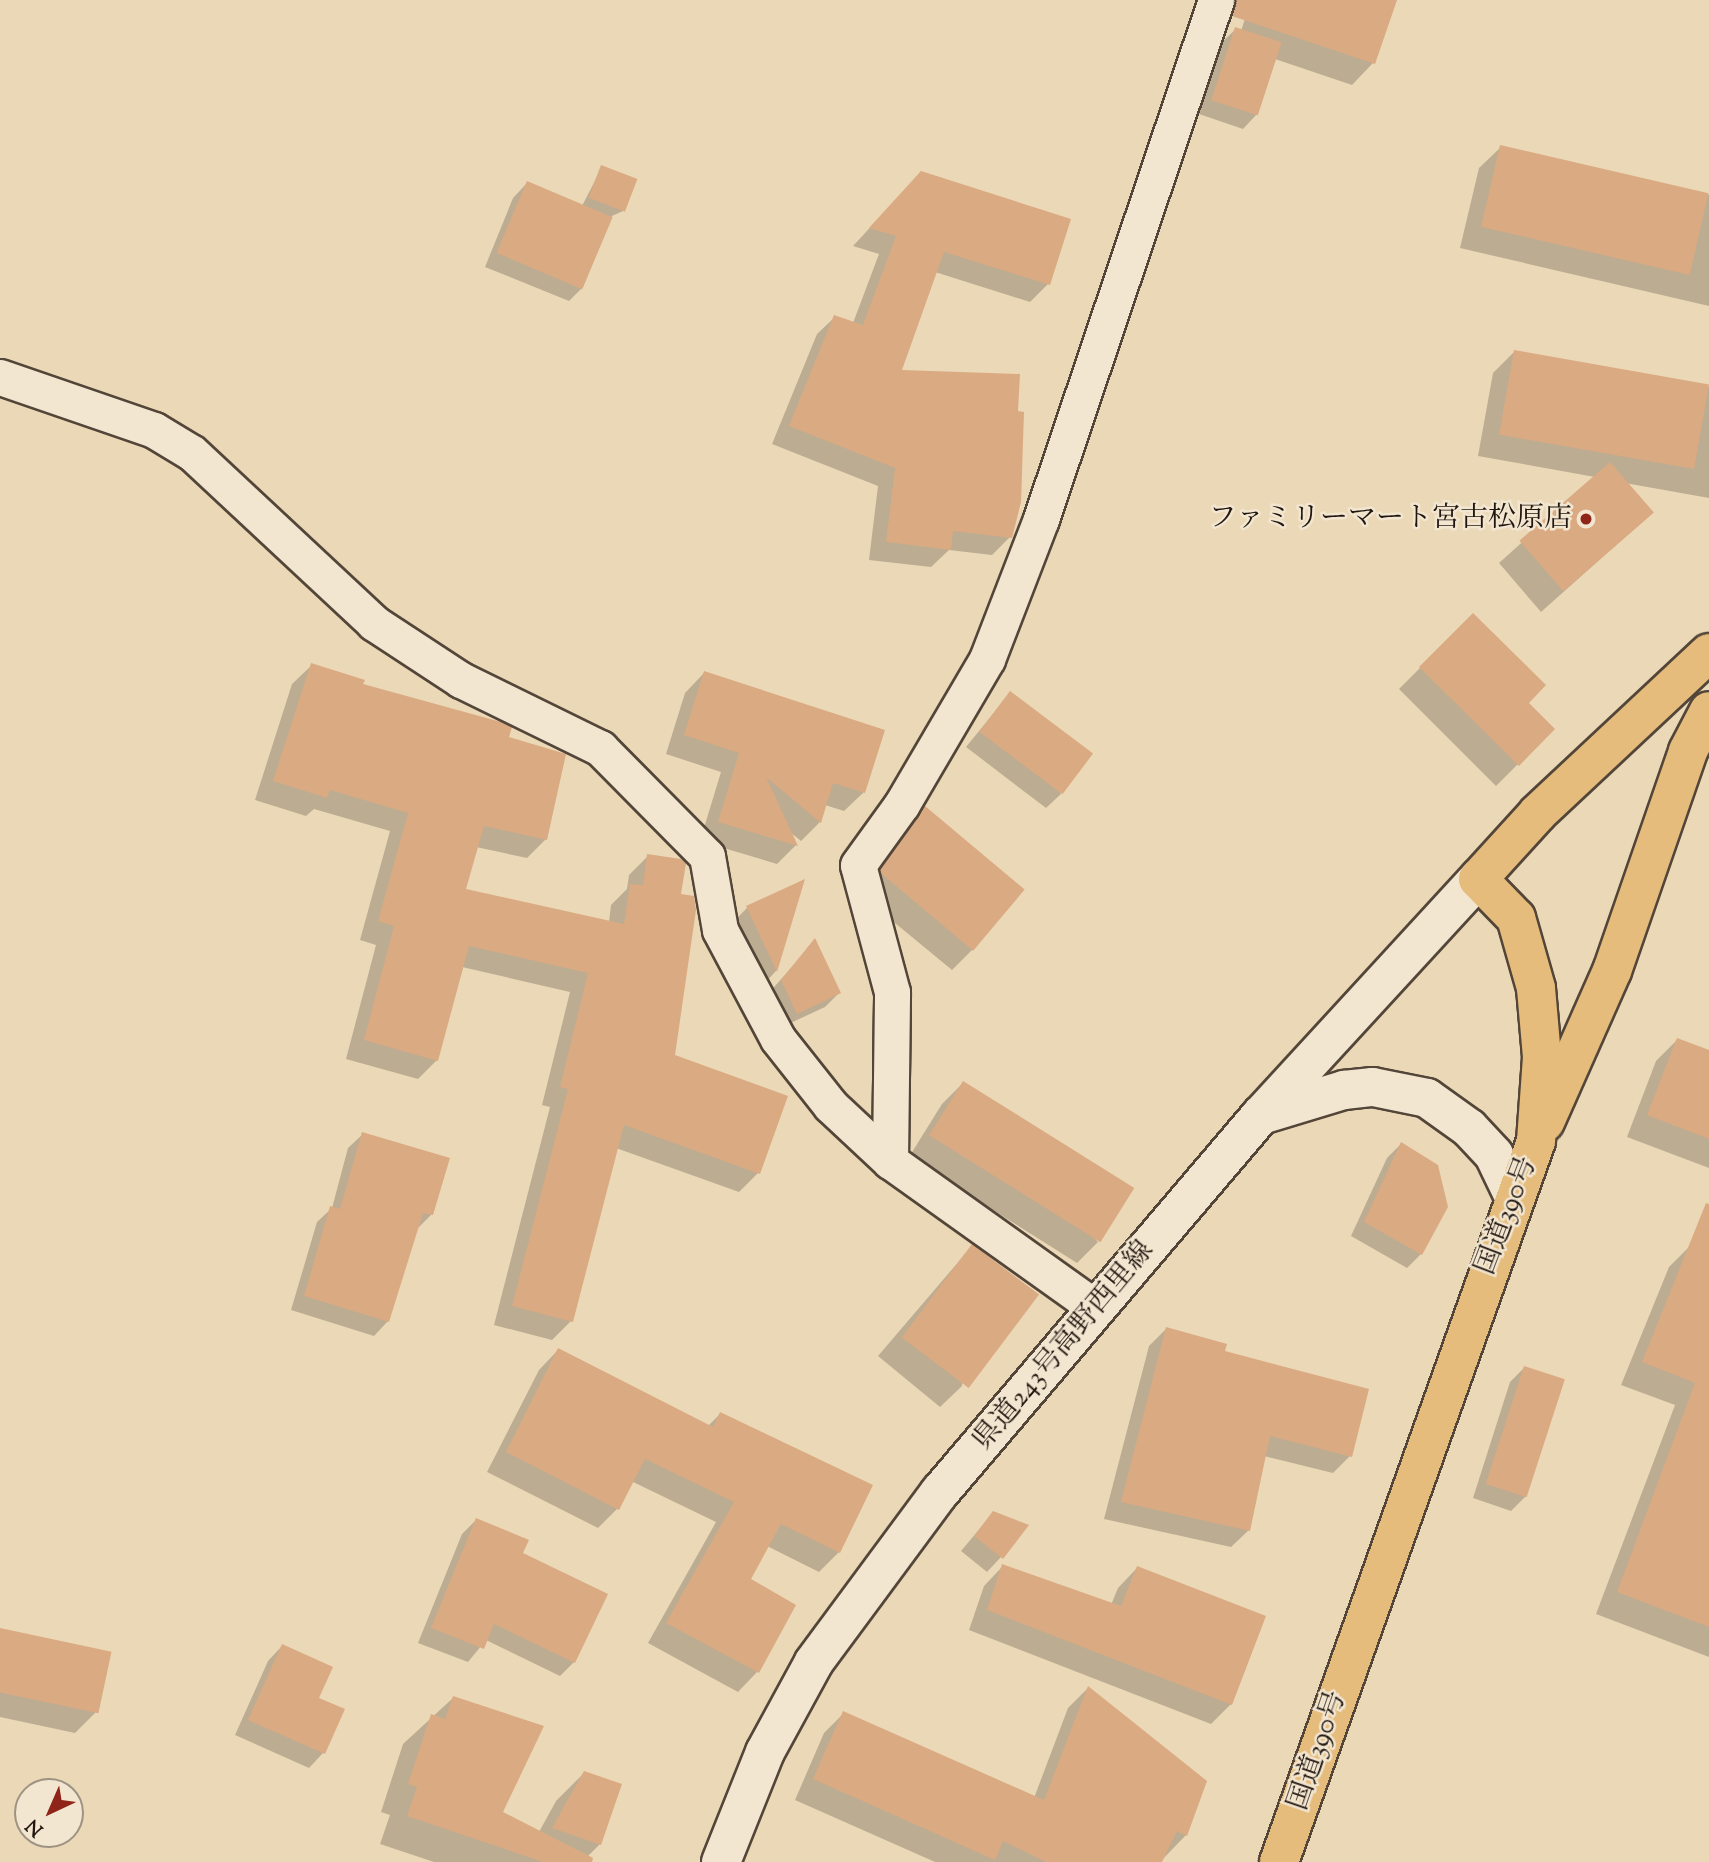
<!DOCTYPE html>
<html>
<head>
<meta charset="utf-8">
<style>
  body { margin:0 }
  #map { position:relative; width:1709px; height:1862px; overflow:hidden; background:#ebd8b7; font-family:"Sorts Mill Goudy","Noto Serif JP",serif }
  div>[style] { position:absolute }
  .shadow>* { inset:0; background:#0003 }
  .building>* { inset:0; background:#daaa82; transform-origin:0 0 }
  .roads { filter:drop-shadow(2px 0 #534639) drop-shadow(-2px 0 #534639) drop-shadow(0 2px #534639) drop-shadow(0 -2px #534639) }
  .street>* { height:35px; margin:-17.5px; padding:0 17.5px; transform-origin:17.5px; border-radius:17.5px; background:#f2e6d0 }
  .secondary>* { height:38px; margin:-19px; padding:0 19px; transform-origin:19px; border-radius:19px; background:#f2e6d0 }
  .highway>* { height:38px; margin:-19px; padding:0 19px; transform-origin:19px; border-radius:19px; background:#e6bc7c }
  .dots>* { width:19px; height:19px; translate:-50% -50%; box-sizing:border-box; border:4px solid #f2e6d0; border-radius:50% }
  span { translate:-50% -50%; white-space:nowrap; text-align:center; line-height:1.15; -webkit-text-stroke:5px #f2e6d0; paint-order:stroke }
  .poi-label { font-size:28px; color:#20160f }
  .right { translate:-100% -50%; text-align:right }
  .street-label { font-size:28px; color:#20160f }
  .north { position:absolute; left:14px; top:1778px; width:70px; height:70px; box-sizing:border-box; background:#f2e6d0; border:2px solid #9e9383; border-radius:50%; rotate:224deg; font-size:19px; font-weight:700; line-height:28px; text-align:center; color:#20160f }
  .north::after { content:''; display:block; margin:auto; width:24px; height:32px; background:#8f2418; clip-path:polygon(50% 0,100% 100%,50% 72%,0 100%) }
</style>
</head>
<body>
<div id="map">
  <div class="shadow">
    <i style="clip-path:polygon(1251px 0,1395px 0,1373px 63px,1352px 85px,1275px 59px,1257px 114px,1243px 129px,1199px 114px,1221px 43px,1236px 29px,1241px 31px)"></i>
    <i style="clip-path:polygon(1501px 147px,1709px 195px,1709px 306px,1460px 248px,1479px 168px)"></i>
    <i style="clip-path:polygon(602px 167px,623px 211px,612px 216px,583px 287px,569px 301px,485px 267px,513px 198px,527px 183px,582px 206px)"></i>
    <i style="clip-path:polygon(904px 191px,1048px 284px,1030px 302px,935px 272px,900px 371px,1010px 537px,992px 555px,949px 550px,931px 567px,869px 560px,878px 486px,772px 444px,817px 334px,835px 317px,853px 323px,879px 254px,853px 246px)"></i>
    <i style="clip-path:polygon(1514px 352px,1709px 387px,1709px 498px,1625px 483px,1652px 513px,1541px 612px,1499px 563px,1595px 477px,1478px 456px,1493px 373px)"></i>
    <i style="clip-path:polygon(1473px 615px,1527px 703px,1553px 729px,1496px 786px,1399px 689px)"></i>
    <i style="clip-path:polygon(312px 665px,507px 738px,546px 839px,527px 858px,476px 847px,464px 890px,609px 922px,611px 905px,627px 889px,629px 875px,648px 856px,679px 896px,673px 1056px,758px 1173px,739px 1192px,616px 1148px,571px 1321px,552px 1340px,494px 1325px,550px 1107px,542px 1105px,570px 992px,462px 967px,437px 1060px,418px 1079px,346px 1059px,376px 945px,360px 940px,390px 831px,314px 809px,306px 816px,255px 800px,292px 684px)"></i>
    <i style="clip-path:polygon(704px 673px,864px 792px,844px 811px,825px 805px,820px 822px,801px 841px,790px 832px,796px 845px,777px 864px,700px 841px,721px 772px,666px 754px,685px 693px)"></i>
    <i style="clip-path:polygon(1010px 693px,1061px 794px,1046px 808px,966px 747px)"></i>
    <i style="clip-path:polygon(925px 809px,973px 949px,952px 970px,861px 895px,904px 830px)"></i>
    <i style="clip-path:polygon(802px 882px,776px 971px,763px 985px,733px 922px,747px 908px)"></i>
    <i style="clip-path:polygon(815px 941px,839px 993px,825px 1007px,782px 1027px,767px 995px)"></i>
    <i style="clip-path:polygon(1677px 1040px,1709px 1052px,1709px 1168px,1627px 1137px,1656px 1061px)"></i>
    <i style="clip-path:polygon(963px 1083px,1098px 1242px,1077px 1263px,909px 1157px,942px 1104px)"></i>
    <i style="clip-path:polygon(363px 1134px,432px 1214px,417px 1229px,388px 1321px,374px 1336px,291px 1310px,317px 1222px,332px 1208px,348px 1148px)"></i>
    <i style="clip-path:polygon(1401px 1144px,1421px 1254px,1407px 1268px,1351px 1236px,1387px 1158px)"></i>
    <i style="clip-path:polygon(1691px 1245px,1709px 1252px,1709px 1657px,1596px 1614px,1675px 1405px,1621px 1385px,1669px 1267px)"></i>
    <i style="clip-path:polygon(972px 1246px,962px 1386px,940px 1407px,878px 1356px)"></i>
    <i style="clip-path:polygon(1167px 1328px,1223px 1352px,1350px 1456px,1333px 1473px,1264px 1456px,1249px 1530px,1231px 1547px,1104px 1519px,1149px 1346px)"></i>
    <i style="clip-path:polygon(558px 1350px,708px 1426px,720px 1414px,839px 1552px,819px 1572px,767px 1546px,748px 1580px,757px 1672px,738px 1692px,648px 1643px,716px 1522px,631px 1481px,617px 1509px,598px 1528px,487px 1472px,539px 1370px)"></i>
    <i style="clip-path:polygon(1524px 1368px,1525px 1497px,1511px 1511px,1473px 1498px,1510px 1382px)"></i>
    <i style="clip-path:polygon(993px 1513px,1001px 1557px,987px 1572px,961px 1551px)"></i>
    <i style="clip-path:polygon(476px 1520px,521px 1554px,574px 1662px,560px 1676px,486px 1640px,468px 1662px,418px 1643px,462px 1534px)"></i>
    <i style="clip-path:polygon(1003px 1566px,1111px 1605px,1118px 1588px,1137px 1568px,1231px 1704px,1211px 1724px,969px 1630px,984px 1586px)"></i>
    <i style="clip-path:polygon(0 1629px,96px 1712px,75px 1733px,0 1717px)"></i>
    <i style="clip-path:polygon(282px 1646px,317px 1699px,342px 1710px,323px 1753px,309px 1768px,235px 1735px,268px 1661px)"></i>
    <i style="clip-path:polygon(1088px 1688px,1205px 1782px,1186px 1835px,1160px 1862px,935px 1862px,795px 1800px,824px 1733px,844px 1713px,1034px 1798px,1068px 1708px)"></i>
    <i style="clip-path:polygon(453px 1698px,501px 1812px,539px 1832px,556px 1801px,584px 1773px,600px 1844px,587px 1857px,590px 1862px,434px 1862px,380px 1844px,390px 1815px,381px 1812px,403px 1744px)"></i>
  </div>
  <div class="building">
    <i style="clip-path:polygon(1236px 0,1397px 0,1375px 64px,1232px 16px)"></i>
    <i style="left:1235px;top:27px;width:49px;height:77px;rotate:18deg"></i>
    <i style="left:1500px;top:145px;width:214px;height:84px;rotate:13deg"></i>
    <i style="left:601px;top:165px;width:39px;height:35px;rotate:21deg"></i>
    <i style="clip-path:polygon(921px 171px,1071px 219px,1050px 285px,944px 252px,902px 370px,1020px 374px,1018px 411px,1024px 412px,1021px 502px,1012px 538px,953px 531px,951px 550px,886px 542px,895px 468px,789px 426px,834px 315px,863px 325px,896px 236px,869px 228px)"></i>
    <i style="left:527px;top:181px;width:93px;height:78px;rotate:23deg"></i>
    <i style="left:1514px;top:350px;width:198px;height:86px;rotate:10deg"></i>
    <i style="left:1610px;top:462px;width:67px;height:120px;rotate:49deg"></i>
    <i style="clip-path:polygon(1473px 613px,1546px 685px,1529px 703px,1555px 729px,1519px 766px,1419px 667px)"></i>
    <i style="clip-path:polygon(311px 663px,365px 680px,363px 684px,501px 722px,512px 727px,509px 737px,566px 754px,547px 840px,484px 826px,466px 889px,624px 924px,630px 884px,643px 885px,647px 854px,681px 859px,686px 863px,681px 894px,694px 896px,696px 910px,675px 1055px,788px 1096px,760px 1174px,624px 1125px,573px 1322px,512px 1306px,568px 1089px,560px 1087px,588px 973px,469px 946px,438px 1061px,364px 1040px,394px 926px,378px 921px,408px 813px,330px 790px,327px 798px,273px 781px)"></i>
    <i style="clip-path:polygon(704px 671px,885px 730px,865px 793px,833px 783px,821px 823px,766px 777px,798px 846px,718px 822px,739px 753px,684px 735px)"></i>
    <i style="left:1010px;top:691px;width:104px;height:51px;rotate:37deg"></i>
    <i style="left:925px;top:806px;width:130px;height:80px;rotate:40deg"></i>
    <i style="clip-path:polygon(805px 879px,777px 972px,746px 906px)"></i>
    <i style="clip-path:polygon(815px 938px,841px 993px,797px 1014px,781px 980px)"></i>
    <i style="clip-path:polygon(1677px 1038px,1709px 1050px,1709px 1139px,1647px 1115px)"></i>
    <i style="left:963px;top:1081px;width:202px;height:64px;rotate:32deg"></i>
    <i style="clip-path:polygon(362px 1132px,450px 1158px,433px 1215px,423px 1213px,389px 1322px,304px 1296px,330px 1206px,340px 1209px)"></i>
    <i style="clip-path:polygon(1401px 1142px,1438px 1165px,1448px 1207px,1422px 1255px,1364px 1222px)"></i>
    <i style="clip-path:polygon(1706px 1203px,1709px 1204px,1709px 1627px,1617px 1592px,1695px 1383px,1642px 1362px)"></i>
    <i style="left:972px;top:1244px;width:84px;height:117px;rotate:37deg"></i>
    <i style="clip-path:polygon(1166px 1327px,1227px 1344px,1225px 1351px,1369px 1389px,1352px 1457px,1270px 1436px,1250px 1531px,1121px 1502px)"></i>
    <i style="clip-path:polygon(558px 1348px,713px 1427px,720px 1412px,873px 1485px,840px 1553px,781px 1524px,751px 1579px,796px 1605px,759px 1673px,666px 1623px,734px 1502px,645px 1459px,619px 1510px,506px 1452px)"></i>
    <i style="left:1524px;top:1366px;width:43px;height:124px;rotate:18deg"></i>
    <i style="clip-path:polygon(993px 1511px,1029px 1525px,1003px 1559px,974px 1536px)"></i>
    <i style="clip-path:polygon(476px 1518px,529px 1540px,523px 1553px,608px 1594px,575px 1663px,494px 1624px,484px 1649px,431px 1628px)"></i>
    <i style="clip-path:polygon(1002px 1564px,1121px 1606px,1137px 1566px,1266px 1616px,1232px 1705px,987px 1610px)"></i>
    <i style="left:0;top:1628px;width:114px;height:63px;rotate:12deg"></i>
    <i style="clip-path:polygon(282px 1644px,333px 1667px,319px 1698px,345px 1709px,325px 1754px,248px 1720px)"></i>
    <i style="clip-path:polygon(1088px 1686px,1207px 1781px,1187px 1836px,1177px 1831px,1162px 1862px,1046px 1862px,1003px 1841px,995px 1860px,813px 1779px,843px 1711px,1044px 1800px)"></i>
    <i style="clip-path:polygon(453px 1696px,544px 1726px,503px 1812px,593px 1858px,592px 1862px,543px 1862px,407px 1816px,417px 1787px,408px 1784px,431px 1714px,445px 1719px)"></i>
    <i style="clip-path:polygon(584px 1771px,622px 1784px,601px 1845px,552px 1828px)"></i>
  </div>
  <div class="roads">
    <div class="street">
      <i style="left:0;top:377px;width:163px;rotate:19deg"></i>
      <i style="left:154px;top:430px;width:44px;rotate:31.2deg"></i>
      <i style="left:192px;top:453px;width:249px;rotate:43deg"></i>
      <i style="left:374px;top:623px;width:104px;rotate:33.2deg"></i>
      <i style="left:461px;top:680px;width:155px;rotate:26.1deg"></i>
      <i style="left:600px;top:748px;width:152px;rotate:45.3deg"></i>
      <i style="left:707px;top:856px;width:75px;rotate:80deg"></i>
      <i style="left:720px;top:930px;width:123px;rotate:62deg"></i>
      <i style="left:778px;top:1039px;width:85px;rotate:51.7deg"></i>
      <i style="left:831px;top:1106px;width:81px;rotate:43deg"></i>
      <i style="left:890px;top:1161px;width:252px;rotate:35.5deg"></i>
      <i style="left:890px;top:1161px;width:169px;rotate:-89.3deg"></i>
      <i style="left:892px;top:992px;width:131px;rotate:-105deg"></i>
      <i style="left:858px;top:865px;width:75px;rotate:-54.2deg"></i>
      <i style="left:902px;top:804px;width:168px;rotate:-59.6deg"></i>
      <i style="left:987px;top:659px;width:150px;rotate:-68.9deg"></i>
      <i style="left:1041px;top:519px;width:548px;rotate:-71.37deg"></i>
    </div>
    <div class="secondary">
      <i style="left:1261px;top:1115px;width:87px;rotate:-16.8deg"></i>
      <i style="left:1344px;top:1090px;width:29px;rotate:-6deg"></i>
      <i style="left:1373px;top:1087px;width:55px;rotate:11.5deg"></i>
      <i style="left:1427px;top:1098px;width:52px;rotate:35.5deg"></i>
      <i style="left:1469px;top:1128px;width:37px;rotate:47deg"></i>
      <i style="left:1494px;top:1155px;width:47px;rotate:64.5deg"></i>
      <i style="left:721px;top:1862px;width:118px;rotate:-68.2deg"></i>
      <i style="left:765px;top:1752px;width:102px;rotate:-61.4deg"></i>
      <i style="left:814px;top:1662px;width:212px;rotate:-53.5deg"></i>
      <i style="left:940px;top:1492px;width:495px;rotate:-49.6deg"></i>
      <i style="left:1261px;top:1115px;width:321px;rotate:-47.4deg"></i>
    </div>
    <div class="highway">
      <i style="left:1545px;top:1122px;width:165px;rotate:-66.1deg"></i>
      <i style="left:1612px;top:971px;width:233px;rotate:-70.9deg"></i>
      <i style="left:1688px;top:751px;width:45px;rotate:-62.3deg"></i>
      <i style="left:1279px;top:1862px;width:765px;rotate:-70.38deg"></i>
      <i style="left:1536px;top:1141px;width:84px;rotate:-85.9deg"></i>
      <i style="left:1542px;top:1057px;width:69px;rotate:-95deg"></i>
      <i style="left:1536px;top:988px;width:73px;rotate:-105.9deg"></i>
      <i style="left:1516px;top:918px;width:54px;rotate:-134.3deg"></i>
      <i style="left:1478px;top:879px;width:89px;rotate:-47.7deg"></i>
      <i style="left:1538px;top:813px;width:234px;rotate:-43.1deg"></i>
    </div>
  </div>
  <div class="dots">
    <i style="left:1586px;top:519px;background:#8f2418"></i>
  </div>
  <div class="poi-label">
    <span class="right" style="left:1572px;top:519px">ファミリーマート宮古松原店</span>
  </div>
  <div class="street-label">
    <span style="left:1507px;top:1216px;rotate:-69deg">国道390号</span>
    <span style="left:1064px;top:1346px;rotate:-50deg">県道243号高野西里線</span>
    <span style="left:1318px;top:1751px;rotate:-71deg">国道390号</span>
  </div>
  <div class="north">N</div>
</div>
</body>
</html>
